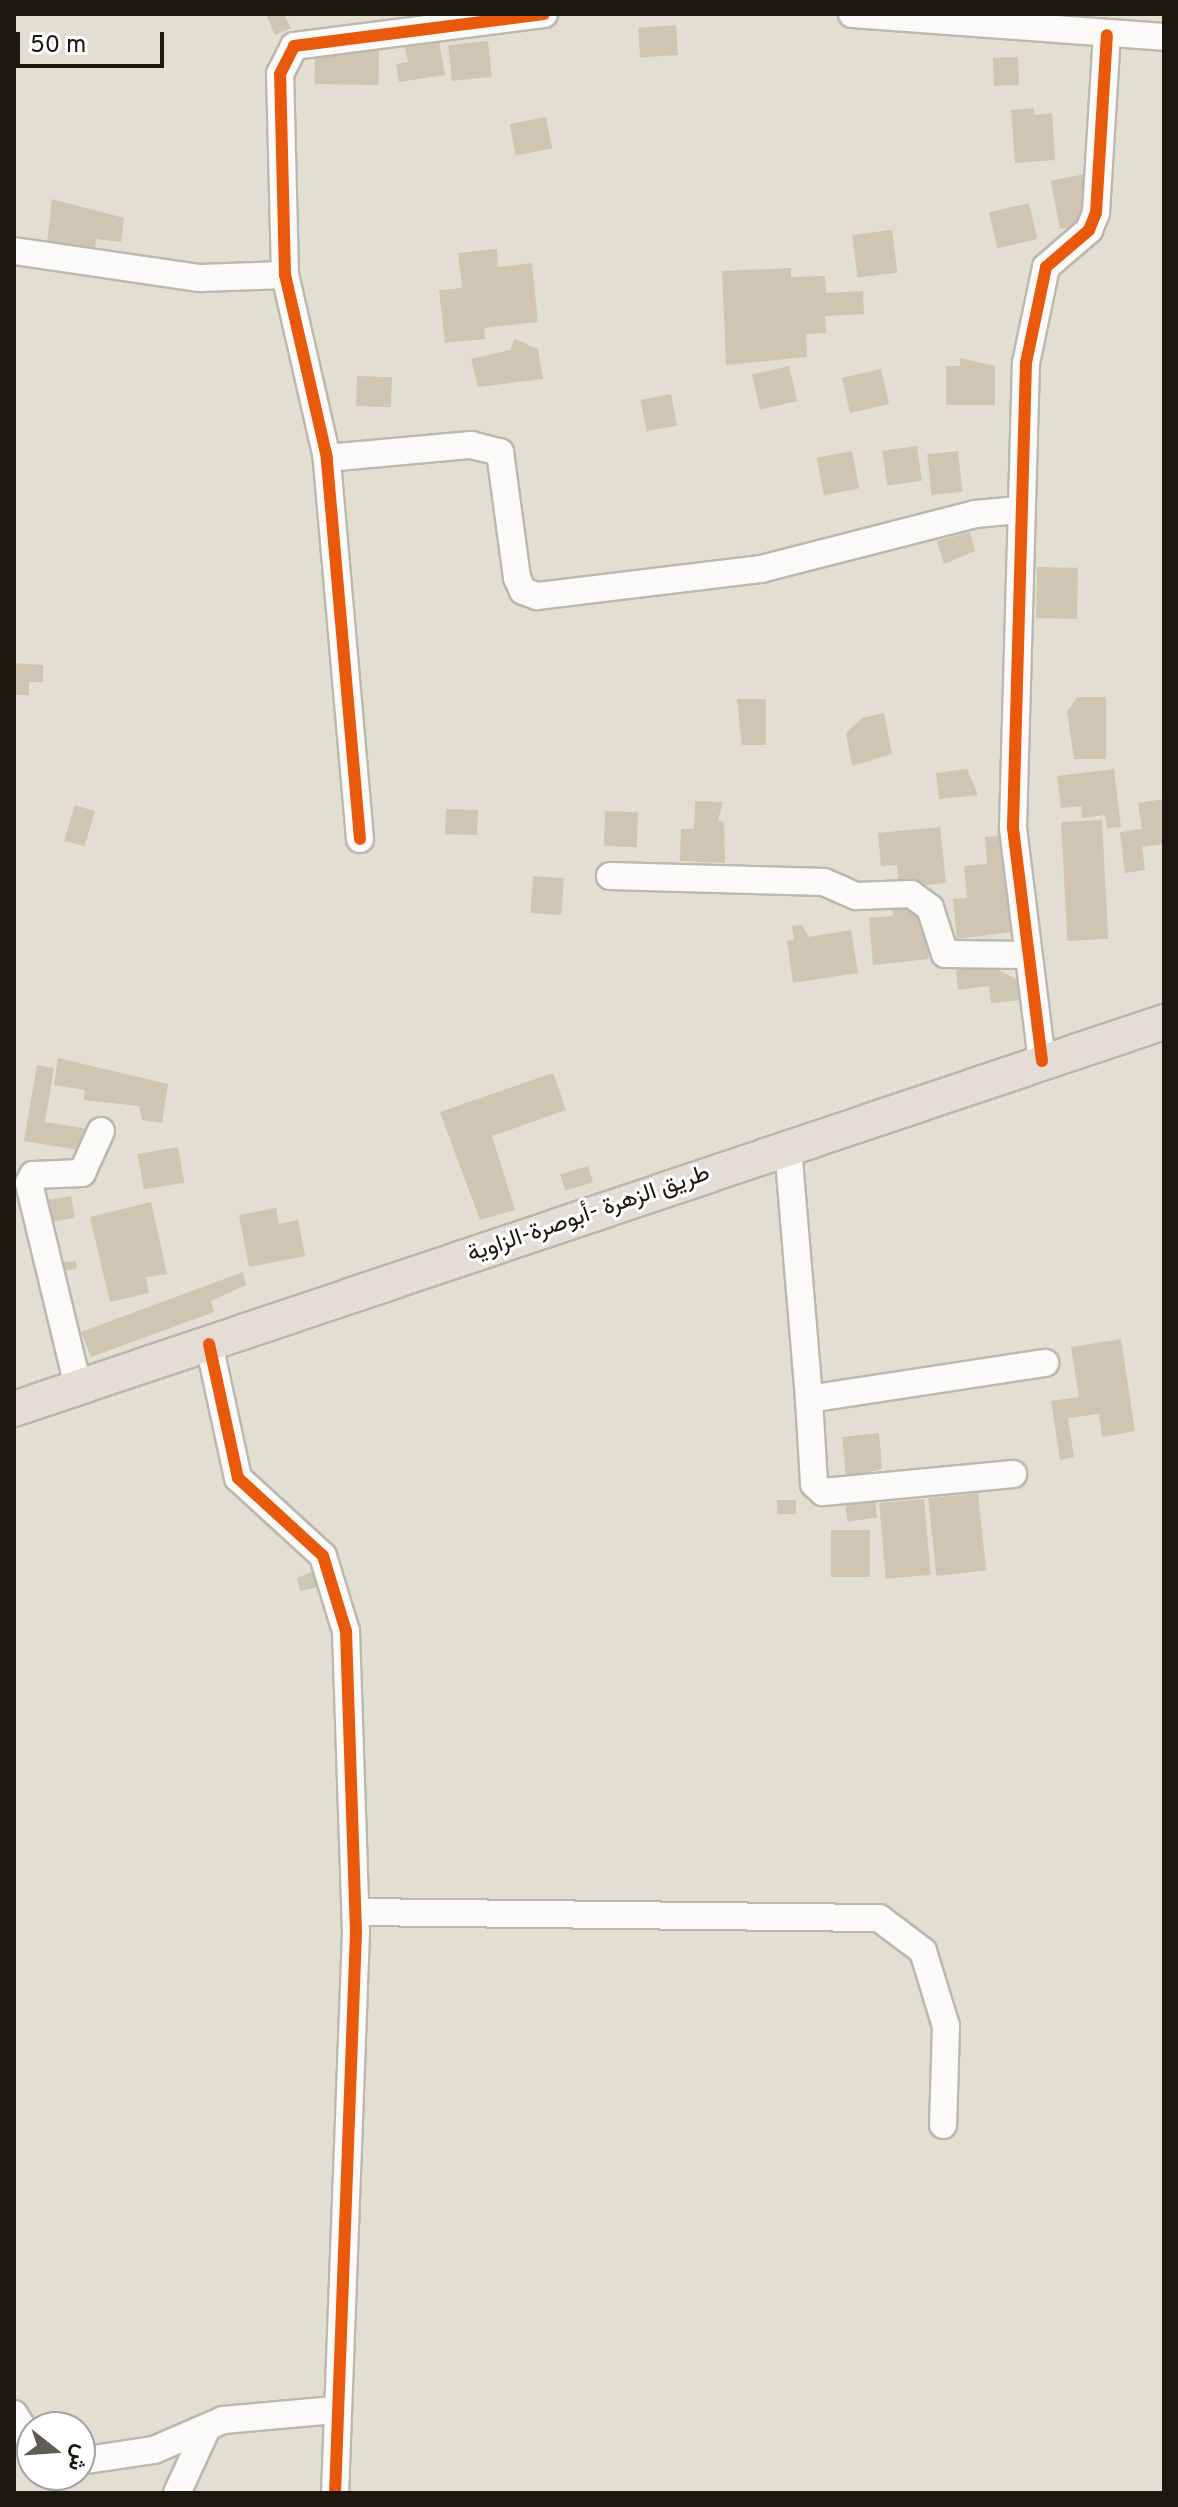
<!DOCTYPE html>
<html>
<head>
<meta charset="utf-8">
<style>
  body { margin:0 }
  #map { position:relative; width:1178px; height:2507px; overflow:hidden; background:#e2ded1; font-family:Overpass,Vazirmatn,sans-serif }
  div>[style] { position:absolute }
  .building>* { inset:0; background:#cec6b2; transform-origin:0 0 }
  .roads { filter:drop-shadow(2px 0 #bbb8ad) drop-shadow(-2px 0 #bbb8ad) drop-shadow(0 2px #bbb8ad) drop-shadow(0 -2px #bbb8ad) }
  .minor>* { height:26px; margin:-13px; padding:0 13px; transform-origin:13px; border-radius:13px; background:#fbfaf8 }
  .major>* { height:34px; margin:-17px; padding:0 17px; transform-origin:17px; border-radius:17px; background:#e4ddd6 }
  .cycleway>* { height:12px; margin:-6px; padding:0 6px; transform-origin:6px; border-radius:6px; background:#e8590c }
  span { translate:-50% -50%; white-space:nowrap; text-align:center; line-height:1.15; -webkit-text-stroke:6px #fff; paint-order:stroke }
  .street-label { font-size:24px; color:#1b170f }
  .frame { position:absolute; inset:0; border:16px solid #1b170f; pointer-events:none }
  .north { position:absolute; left:16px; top:2411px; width:80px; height:80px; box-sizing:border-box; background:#fff; border:2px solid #a4a29f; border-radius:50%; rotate:107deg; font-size:22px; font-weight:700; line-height:32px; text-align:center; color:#1b170f }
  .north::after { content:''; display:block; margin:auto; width:28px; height:36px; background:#615d53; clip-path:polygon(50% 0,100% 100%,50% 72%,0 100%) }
  .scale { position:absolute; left:16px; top:32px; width:148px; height:36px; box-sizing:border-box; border:4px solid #1b170f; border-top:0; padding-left:10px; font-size:24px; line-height:28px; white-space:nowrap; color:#1b170f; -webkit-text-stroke:6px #fff; paint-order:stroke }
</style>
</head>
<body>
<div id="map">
  <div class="building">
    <i style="clip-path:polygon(266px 14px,284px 14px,291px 28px,275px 35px)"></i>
    <i style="left:676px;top:25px;width:30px;height:38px;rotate:86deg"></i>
    <i style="clip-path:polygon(439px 41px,445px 75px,399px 82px,396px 64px,408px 62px,405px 47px)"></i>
    <i style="left:488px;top:41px;width:36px;height:40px;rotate:84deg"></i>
    <i style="left:315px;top:49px;width:64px;height:35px;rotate:1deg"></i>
    <i style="left:1018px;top:57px;width:28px;height:25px;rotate:88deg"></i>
    <i style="clip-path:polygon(1034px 108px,1034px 115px,1052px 113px,1055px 160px,1015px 163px,1011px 110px)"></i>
    <i style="left:546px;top:117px;width:32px;height:37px;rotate:79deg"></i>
    <i style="left:1086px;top:174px;width:49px;height:36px;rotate:79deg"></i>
    <i style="clip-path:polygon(52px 199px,124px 218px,121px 242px,96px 239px,94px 257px,46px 251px)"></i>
    <i style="left:1029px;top:203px;width:37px;height:41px;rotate:77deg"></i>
    <i style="left:892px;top:230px;width:43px;height:40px;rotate:83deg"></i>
    <i style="clip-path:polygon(497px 249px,498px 267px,532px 263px,538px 322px,484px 328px,485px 339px,445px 343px,439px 290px,462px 288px,458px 253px)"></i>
    <i style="clip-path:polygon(791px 268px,791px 277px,825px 276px,826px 293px,863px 291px,864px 314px,825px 316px,826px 333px,806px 334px,807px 357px,726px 365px,722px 271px)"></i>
    <i style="clip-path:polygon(515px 339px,538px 349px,543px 379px,478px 387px,471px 359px,510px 350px)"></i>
    <i style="clip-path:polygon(960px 358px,995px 366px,995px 405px,946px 405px,946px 366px,960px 366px)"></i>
    <i style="left:789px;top:366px;width:36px;height:38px;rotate:77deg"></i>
    <i style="left:881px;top:369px;width:36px;height:40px;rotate:77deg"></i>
    <i style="left:357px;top:376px;width:35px;height:30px;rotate:2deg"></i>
    <i style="left:671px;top:394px;width:32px;height:31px;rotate:79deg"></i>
    <i style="left:917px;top:446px;width:35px;height:35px;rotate:82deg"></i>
    <i style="left:852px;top:451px;width:38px;height:36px;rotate:79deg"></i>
    <i style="left:958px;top:451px;width:41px;height:31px;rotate:84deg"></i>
    <i style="clip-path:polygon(970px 532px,975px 551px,944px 564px,937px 541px)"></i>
    <i style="left:1037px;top:567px;width:41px;height:51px;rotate:1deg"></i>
    <i style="clip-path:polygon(14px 663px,43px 665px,43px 682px,29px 682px,29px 695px,14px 695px)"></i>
    <i style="clip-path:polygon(1077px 697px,1106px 697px,1106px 759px,1074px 759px,1067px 712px)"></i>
    <i style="clip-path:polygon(737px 699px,766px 699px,766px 745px,742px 745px)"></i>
    <i style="clip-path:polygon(884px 713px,892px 754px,852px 766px,846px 733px,862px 718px)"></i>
    <i style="clip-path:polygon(967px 769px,978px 795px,939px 799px,936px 773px)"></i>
    <i style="clip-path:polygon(1114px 769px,1121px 827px,1107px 828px,1105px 815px,1082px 818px,1081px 806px,1061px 808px,1057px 776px)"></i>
    <i style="clip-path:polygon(1164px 799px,1164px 844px,1142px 847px,1145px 870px,1125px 873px,1120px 832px,1142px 829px,1138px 803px)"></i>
    <i style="clip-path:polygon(695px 801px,723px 802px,718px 820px,724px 823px,725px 863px,680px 861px,681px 829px,694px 829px)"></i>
    <i style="left:75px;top:805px;width:21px;height:37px;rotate:17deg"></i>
    <i style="left:446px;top:809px;width:32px;height:25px;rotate:2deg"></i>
    <i style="left:605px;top:811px;width:33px;height:35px;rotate:2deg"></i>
    <i style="left:1102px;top:820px;width:119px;height:41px;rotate:87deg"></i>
    <i style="clip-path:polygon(940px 827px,946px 883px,899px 888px,897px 865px,881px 866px,878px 833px)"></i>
    <i style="clip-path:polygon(1004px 835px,1012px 932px,957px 939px,953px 899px,967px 898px,964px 866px,987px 864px,985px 837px)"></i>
    <i style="left:533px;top:876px;width:31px;height:37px;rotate:4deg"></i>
    <i style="clip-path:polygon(911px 903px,911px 914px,925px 913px,929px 959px,873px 965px,869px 918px,893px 916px,892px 905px)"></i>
    <i style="clip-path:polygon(802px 925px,809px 937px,851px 930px,858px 973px,793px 983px,787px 941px,794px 940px,792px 926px)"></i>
    <i style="clip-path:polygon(991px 966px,1018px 980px,1020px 1000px,991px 1003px,989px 986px,958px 990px,956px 970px)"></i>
    <i style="clip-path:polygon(58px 1058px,168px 1084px,162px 1123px,142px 1120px,139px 1106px,84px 1100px,85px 1090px,54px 1085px)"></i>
    <i style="clip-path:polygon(37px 1065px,54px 1068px,45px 1122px,89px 1129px,85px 1151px,24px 1141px)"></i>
    <i style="clip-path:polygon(553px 1073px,566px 1110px,492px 1136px,515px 1210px,480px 1220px,440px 1112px)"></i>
    <i style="left:178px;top:1147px;width:36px;height:41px;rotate:80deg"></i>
    <i style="left:588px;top:1166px;width:17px;height:29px;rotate:73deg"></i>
    <i style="left:71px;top:1196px;width:22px;height:23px;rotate:80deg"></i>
    <i style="clip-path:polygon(151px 1202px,167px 1274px,146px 1277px,149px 1293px,110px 1302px,90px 1217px)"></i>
    <i style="clip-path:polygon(276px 1208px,279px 1224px,298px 1220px,305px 1256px,249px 1267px,239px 1215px)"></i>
    <i style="left:76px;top:1261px;width:8px;height:13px;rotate:83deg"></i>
    <i style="clip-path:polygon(243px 1272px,246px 1285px,211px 1301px,214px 1312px,91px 1357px,81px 1332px)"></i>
    <i style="clip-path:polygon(1121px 1339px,1135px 1431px,1102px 1437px,1099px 1414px,1068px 1418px,1074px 1457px,1060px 1460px,1051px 1401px,1079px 1397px,1071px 1347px)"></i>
    <i style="clip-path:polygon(879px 1433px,882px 1469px,846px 1478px,842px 1437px)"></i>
    <i style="left:978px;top:1493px;width:78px;height:50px;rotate:84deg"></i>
    <i style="left:924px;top:1499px;width:76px;height:45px;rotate:85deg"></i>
    <i style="left:777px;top:1500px;width:19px;height:14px"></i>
    <i style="left:875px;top:1501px;width:17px;height:30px;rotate:83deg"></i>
    <i style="left:831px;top:1530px;width:39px;height:47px"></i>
    <i style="clip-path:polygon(321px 1568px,324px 1586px,300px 1591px,297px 1578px)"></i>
  </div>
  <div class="roads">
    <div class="minor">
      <i style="left:852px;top:14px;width:313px;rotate:4.2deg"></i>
      <i style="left:14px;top:251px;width:188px;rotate:8.3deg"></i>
      <i style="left:200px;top:278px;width:85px;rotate:-2deg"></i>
      <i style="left:327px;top:458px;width:145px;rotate:-5.2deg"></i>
      <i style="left:471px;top:445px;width:30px;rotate:14deg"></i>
      <i style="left:500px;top:452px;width:127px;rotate:82.3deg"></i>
      <i style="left:517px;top:578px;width:14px;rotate:65deg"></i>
      <i style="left:523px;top:591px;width:15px;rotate:20deg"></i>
      <i style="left:537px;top:596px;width:226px;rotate:-6.9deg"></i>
      <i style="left:761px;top:569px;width:221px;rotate:-14.4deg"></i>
      <i style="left:975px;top:514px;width:44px;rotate:-5.2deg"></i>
      <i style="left:360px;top:839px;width:382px;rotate:-95deg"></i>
      <i style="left:327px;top:458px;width:188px;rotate:-102.9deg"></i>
      <i style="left:285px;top:275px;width:201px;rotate:-91.4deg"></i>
      <i style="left:280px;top:74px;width:31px;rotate:-63deg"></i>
      <i style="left:294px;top:46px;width:252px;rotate:-7.3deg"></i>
      <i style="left:610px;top:876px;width:214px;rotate:1.6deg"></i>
      <i style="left:824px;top:882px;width:35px;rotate:24deg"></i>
      <i style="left:856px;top:896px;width:55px;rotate:-2.1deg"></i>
      <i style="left:911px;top:894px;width:24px;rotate:36deg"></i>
      <i style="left:930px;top:908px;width:48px;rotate:71.9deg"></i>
      <i style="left:945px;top:954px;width:80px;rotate:0.7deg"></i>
      <i style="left:1042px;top:1061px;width:236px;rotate:-97.1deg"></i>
      <i style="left:1013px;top:827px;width:464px;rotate:-88.4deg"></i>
      <i style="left:1026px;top:363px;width:98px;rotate:-78.2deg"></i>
      <i style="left:1046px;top:267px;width:57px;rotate:-40.7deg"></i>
      <i style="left:1089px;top:230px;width:18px;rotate:-68deg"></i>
      <i style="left:1096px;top:213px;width:178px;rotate:-86.5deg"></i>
      <i style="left:788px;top:1148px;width:252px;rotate:85.2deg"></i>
      <i style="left:809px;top:1399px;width:239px;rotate:-8.7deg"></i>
      <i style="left:209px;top:1344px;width:137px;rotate:77.8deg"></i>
      <i style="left:238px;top:1478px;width:115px;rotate:42.5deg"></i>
      <i style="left:323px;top:1556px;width:78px;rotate:73deg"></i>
      <i style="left:346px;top:1631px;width:301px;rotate:88.1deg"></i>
      <i style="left:356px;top:1932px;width:561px;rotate:92.14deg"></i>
      <i style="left:78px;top:1386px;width:209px;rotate:-103.6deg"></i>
      <i style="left:29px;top:1183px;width:9px;rotate:-63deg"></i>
      <i style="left:33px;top:1175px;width:49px;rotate:-2.3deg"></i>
      <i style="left:82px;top:1173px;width:46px;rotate:-65.7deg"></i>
      <i style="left:809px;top:1399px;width:85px;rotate:86.6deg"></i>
      <i style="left:814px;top:1484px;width:12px;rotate:42deg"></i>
      <i style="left:823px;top:1492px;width:191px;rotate:-5.4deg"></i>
      <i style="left:356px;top:1912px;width:523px;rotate:0.66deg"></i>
      <i style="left:879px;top:1918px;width:55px;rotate:36.9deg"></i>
      <i style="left:923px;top:1951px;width:78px;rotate:73deg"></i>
      <i style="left:946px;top:2026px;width:99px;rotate:91.7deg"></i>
      <i style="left:14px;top:2414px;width:34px;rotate:58deg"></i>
      <i style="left:80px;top:2461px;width:75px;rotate:-8.5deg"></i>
      <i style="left:154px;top:2450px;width:75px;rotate:-23.5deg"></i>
      <i style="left:223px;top:2420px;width:112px;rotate:-5.1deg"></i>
      <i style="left:177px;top:2493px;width:72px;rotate:-65.2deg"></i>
    </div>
    <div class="major">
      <i style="left:14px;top:1409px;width:1213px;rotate:-18.6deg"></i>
    </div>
  </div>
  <div class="cycleway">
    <i style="left:360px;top:839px;width:382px;rotate:-95deg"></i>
    <i style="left:327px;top:458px;width:188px;rotate:-102.9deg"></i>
    <i style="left:285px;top:275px;width:201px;rotate:-91.4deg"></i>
    <i style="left:280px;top:74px;width:31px;rotate:-63deg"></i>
    <i style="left:294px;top:46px;width:252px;rotate:-7.3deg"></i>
    <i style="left:1042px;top:1061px;width:236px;rotate:-97.1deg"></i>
    <i style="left:1013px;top:827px;width:464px;rotate:-88.4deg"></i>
    <i style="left:1026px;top:363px;width:98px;rotate:-78.2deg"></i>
    <i style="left:1046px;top:267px;width:57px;rotate:-40.7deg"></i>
    <i style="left:1089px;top:230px;width:18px;rotate:-68deg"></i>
    <i style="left:1096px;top:213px;width:178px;rotate:-86.5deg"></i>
    <i style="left:209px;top:1344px;width:137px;rotate:77.8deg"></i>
    <i style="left:238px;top:1478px;width:115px;rotate:42.5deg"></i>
    <i style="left:323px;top:1556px;width:78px;rotate:73deg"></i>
    <i style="left:346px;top:1631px;width:301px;rotate:88.1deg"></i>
    <i style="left:356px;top:1932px;width:561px;rotate:92.14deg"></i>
  </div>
  <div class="street-label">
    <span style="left:589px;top:1215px;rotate:-19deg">طريق الزهرة -أبوصرة-الزاوية</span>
  </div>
  <div class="frame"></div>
  <div class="north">ش</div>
  <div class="scale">50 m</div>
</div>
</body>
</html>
